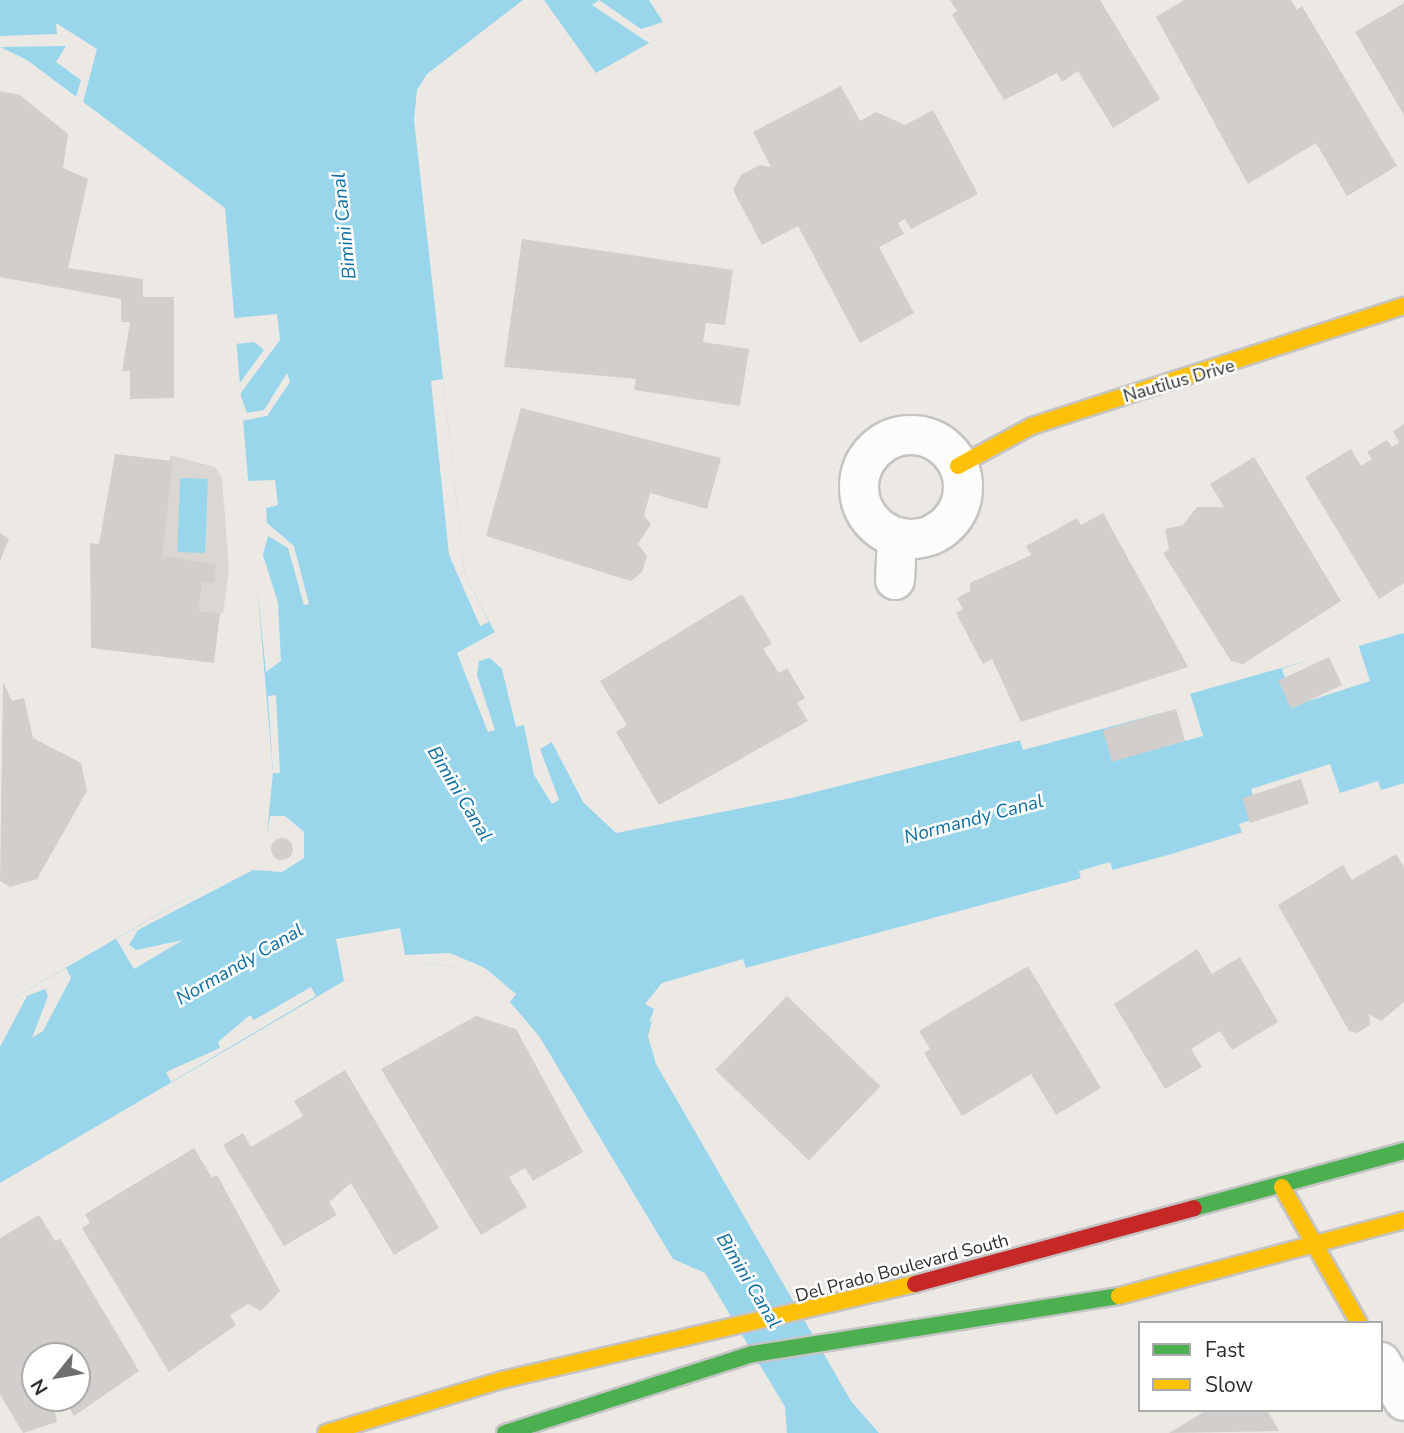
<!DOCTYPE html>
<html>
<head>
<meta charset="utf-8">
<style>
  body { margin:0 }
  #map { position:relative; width:1404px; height:1433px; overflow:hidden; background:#ece8e4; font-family:"Nunito Sans",sans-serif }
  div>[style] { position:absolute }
  .plaza>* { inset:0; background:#dad6d2 }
  .water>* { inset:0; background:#99d6ec; transform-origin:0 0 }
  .pier>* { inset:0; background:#ece8e4; transform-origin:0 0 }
  .building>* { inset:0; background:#d1cecb; transform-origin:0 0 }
  .round { border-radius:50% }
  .roads { filter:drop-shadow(2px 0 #c5c4c5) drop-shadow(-2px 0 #c5c4c5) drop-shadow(0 2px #c5c4c5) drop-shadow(0 -2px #c5c4c5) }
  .street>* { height:38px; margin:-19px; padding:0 19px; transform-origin:19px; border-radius:19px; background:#fcfcfb }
  .street>.ring { margin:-19px; padding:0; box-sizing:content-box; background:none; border:38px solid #fcfcfb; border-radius:50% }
  .fast>* { height:16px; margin:-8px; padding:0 8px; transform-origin:8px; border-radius:8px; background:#4caf50 }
  .slow>* { height:16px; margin:-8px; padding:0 8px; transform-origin:8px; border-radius:8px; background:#ffc107 }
  .jam>* { height:16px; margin:-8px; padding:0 8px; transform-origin:8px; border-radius:8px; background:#c62828 }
  span { translate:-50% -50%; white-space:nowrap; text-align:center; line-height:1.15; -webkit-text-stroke:5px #fff; paint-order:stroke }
  .street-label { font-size:18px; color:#2e2e2e }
  .water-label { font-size:19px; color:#0d6fa3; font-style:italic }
  .legend { position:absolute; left:1138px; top:1321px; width:245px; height:91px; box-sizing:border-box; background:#fff; border:2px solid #ababab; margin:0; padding:9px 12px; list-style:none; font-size:21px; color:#2e2e2e }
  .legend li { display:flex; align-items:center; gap:14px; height:35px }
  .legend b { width:35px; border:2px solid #ababab }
  .north { position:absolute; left:21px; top:1342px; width:70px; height:70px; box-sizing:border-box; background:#fff; border:2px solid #ababab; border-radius:50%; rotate:239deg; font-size:19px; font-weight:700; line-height:28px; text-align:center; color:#2e2e2e }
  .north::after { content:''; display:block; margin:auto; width:24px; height:32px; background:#706f6e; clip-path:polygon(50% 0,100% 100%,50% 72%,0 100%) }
</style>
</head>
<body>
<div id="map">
  <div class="plaza">
    <i style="clip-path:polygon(evenodd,170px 455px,215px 467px,222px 478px,229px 571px,223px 613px,199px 611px,202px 581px,215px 582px,216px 565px,162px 555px,170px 455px,208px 479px,206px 553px,178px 548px,182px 480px,208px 479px)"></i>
  </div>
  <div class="water">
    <i style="clip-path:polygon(0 0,523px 0,427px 74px,417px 90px,414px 120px,465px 575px,583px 802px,616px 833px,791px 798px,1081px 725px,1404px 633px,1404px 783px,1168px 855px,746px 968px,677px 989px,656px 1005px,648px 1036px,656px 1064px,851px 1401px,879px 1433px,787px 1433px,785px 1407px,705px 1273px,673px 1259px,539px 1036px,510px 1002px,461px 968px,423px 963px,344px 981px,0 1183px,0 1006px,246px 863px,267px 833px,273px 773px,225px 208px,27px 60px,0 47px)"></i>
    <i style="clip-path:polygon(544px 0,655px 0,667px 33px,596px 73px)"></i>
    <i style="left:208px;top:479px;width:74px;height:28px;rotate:92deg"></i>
  </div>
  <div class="pier">
    <i style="clip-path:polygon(599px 0,641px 29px,663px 22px,649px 0,659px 0,670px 32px,649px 43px,592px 5px)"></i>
    <i style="clip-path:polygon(56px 23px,97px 49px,83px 102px,76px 97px,81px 80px,56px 62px,66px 46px,0 47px,0 36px,57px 34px)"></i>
    <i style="clip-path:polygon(277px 314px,280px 340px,240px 394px,247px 413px,264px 410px,287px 373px,290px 382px,267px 416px,242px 421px,239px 384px,264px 350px,254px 342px,235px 344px,234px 318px)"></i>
    <i style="clip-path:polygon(443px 379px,465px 575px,489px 622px,480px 626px,449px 555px,431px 381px)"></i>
    <i style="clip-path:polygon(275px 480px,278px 505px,266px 508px,267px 523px,294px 546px,309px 604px,304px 605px,288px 548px,268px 536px,263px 555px,278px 603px,281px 661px,266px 672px,246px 481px)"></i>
    <i style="clip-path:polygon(495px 632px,552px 742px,540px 749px,559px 800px,552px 804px,534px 775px,524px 725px,516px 727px,502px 669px,490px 658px,479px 661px,477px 675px,495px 730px,488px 732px,457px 653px)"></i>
    <i style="left:1358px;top:644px;width:39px;height:80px;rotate:72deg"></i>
    <i style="clip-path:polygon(1190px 693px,1203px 736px,1119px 759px,1169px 711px,1023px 750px,1020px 740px)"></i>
    <i style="clip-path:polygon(276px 695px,280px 773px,273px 773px,268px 696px)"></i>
    <i style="clip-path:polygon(1330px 764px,1340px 793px,1378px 781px,1381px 790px,1242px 833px,1239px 824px,1299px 805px,1253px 796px,1251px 789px)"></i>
    <i style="clip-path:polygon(270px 816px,285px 816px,304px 832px,304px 858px,282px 872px,253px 870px,138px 930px,129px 945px,136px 950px,183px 940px,134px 969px,116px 939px,246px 863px,267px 833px)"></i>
    <i style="clip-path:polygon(1110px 862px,1114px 874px,1014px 901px,1081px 879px,1079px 871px)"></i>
    <i style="clip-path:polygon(400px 928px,405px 955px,450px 953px,485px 968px,516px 994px,510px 1002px,461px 968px,424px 963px,344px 981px,336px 939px)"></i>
    <i style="clip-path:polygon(836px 944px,682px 988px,649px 1023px,654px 1009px,645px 1004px,662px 983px,743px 959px,746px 968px)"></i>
    <i style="clip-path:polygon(66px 968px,71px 978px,43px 1031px,32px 1038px,48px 996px,45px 989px,27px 996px,0 1047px,0 1006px)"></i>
    <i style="clip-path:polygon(311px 987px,316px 996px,171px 1082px,166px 1072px,220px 1048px,218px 1042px,250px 1015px,254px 1020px)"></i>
  </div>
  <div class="building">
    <i style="clip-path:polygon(950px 0,1100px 0,1160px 99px,1113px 128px,1078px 71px,1062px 82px,1057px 73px,1004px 100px,952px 15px,957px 11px)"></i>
    <i style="clip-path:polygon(1184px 0,1291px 0,1297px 10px,1302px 6px,1397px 166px,1347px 196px,1316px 143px,1248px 184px,1156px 17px)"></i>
    <i style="clip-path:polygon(1404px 3px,1404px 115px,1355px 32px)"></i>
    <i style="clip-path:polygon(841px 86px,860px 121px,876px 112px,905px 125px,933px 110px,978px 194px,911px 229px,905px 219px,898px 223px,904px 234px,879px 247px,914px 313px,860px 343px,798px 226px,762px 245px,733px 190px,741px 175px,760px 165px,771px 167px,753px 132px)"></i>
    <i style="clip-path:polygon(0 91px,20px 95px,68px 134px,63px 168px,88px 179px,68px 268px,143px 279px,143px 297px,174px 297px,174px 398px,130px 399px,130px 371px,122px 371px,130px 322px,121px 322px,121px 299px,0 277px)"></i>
    <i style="clip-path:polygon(522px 239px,733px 270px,725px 325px,706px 323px,703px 342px,749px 349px,740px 406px,634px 390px,636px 379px,504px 367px)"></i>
    <i style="clip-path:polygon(521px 408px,721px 458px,707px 509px,650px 493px,644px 516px,651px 524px,638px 544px,647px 556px,642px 572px,631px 581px,486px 536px)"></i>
    <i style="clip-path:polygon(1404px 424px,1404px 583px,1379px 599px,1305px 477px,1351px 449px,1361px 466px,1372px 459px,1367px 452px,1387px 440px,1392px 447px,1399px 442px,1393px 431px)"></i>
    <i style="clip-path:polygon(115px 454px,173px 461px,162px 555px,216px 565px,215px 583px,202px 581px,199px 611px,220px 613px,214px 663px,91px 648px,90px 543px,99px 544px)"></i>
    <i style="clip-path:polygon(1254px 457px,1341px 601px,1243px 664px,1231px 661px,1163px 553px,1169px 550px,1165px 529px,1183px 525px,1197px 507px,1224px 507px,1210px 484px)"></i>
    <i style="clip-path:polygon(1103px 513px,1188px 667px,1021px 722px,992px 659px,983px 664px,956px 613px,963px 609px,957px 598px,970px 591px,970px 583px,1031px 555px,1026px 546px,1077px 518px,1081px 525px)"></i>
    <i style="clip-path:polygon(0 533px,9px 539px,0 561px)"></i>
    <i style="clip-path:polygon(742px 594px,772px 644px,763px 649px,779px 673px,787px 668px,805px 698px,797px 703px,808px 721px,659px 805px,616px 732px,627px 725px,600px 681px)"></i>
    <i style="left:1329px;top:657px;width:31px;height:56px;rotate:65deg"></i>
    <i style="clip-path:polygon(3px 682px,12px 701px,24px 698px,33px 738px,81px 763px,87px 791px,37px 879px,10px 887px,0 881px)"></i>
    <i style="left:1176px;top:709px;width:33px;height:76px;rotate:74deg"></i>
    <i style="left:1301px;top:779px;width:26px;height:62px;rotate:72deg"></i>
    <i class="round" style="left:271px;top:838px;width:22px;height:22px"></i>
    <i style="clip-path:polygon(1396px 854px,1404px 867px,1404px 1002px,1381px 1021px,1369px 1014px,1370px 1025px,1357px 1033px,1349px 1031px,1278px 905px,1343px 865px,1352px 880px)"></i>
    <i style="clip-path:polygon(1197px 949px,1212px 974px,1240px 957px,1278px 1022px,1232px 1050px,1220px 1031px,1191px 1049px,1202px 1067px,1165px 1089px,1114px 1004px)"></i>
    <i style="clip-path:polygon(1028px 966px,1101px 1088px,1056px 1115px,1031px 1074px,962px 1116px,924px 1053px,930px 1049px,919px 1031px)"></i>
    <i style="left:787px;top:996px;width:130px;height:103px;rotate:44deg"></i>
    <i style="clip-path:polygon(476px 1016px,516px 1029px,583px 1152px,533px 1181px,525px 1168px,509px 1177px,527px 1207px,481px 1235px,381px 1069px)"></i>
    <i style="clip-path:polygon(345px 1070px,439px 1228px,394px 1255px,351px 1183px,329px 1202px,337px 1215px,284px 1246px,223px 1145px,243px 1133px,251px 1147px,303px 1116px,294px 1101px)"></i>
    <i style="clip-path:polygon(194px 1148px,212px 1178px,217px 1175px,280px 1291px,261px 1311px,248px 1304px,230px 1315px,236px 1325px,169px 1372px,82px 1228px,90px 1223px,85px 1214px)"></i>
    <i style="clip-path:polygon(evenodd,39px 1215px,55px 1241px,60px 1238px,139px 1371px,74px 1416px,65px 1401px,54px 1408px,57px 1422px,23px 1433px,0 1394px,0 1238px,39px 1215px,35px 1356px,77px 1356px,77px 1398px,35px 1398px,35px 1356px)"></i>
    <i style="clip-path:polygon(1207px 1410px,1267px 1410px,1279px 1431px,1169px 1433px)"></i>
  </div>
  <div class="roads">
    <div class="street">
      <i class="ring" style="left:859px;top:435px;width:66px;height:66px"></i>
      <i style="left:895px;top:580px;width:43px;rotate:-87.3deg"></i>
      <i style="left:1381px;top:1362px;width:45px;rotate:59.5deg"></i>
    </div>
    <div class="fast">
      <i style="left:1194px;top:1208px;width:218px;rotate:-15.2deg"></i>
      <i style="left:505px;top:1433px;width:260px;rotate:-17.7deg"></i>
      <i style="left:753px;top:1354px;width:371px;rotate:-9deg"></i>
    </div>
    <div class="slow">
      <i style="left:958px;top:466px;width:84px;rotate:-28.4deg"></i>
      <i style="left:1032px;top:426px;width:391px;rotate:-17.9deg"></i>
      <i style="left:1282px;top:1187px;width:156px;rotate:60.5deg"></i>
      <i style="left:1119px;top:1296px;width:295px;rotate:-14.9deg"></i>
      <i style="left:326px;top:1433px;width:184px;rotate:-16.8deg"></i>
      <i style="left:502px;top:1380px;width:424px;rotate:-13.1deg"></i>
    </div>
    <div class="jam">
      <i style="left:915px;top:1284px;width:289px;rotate:-15.2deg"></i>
    </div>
  </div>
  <div class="street-label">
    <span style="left:1179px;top:381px;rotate:-16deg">Nautilus Drive</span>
    <span style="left:902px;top:1268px;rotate:-15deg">Del Prado Boulevard South</span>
  </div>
  <div class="water-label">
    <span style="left:345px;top:226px;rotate:-96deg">Bimini Canal</span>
    <span style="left:459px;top:794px;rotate:59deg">Bimini Canal</span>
    <span style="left:974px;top:820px;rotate:-15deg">Normandy Canal</span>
    <span style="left:240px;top:965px;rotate:-30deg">Normandy Canal</span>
    <span style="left:748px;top:1281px;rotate:59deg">Bimini Canal</span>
  </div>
  <ul class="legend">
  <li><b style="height:9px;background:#4caf50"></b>Fast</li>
  <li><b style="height:9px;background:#ffc107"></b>Slow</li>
  </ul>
  <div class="north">N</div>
</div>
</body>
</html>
